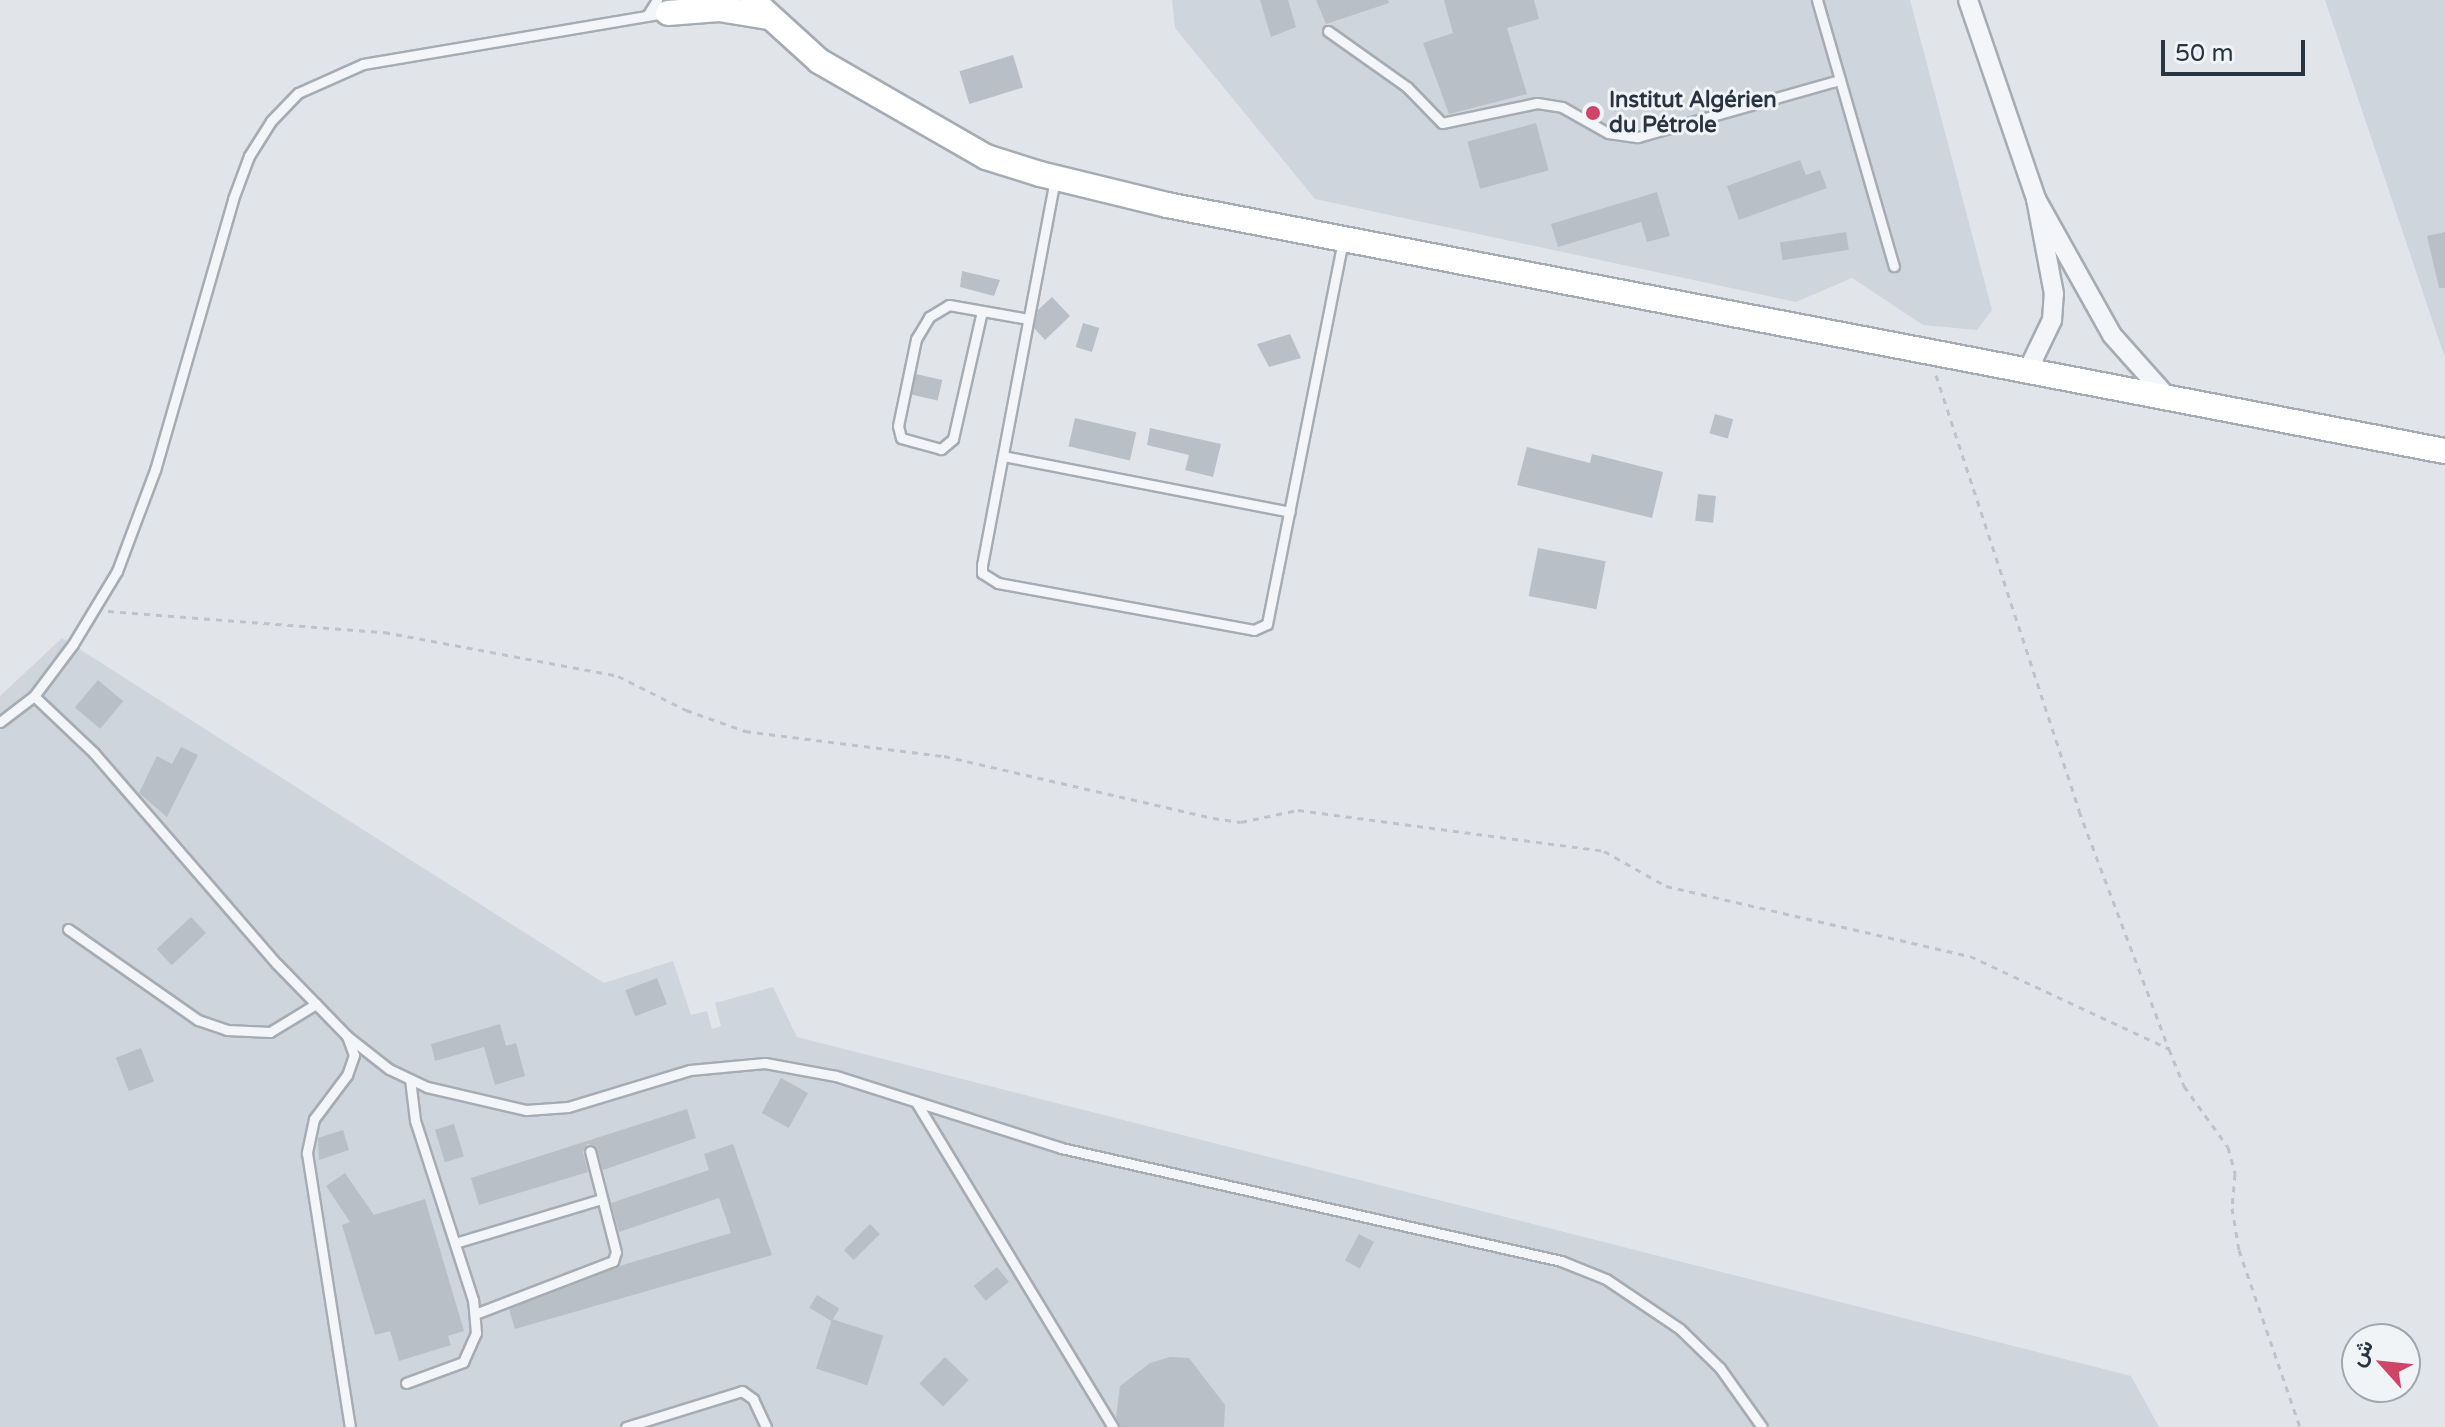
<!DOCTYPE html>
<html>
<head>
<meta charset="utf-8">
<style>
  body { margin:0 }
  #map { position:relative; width:2445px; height:1427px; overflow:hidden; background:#e1e5ea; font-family:"Varela Round",Vazirmatn,sans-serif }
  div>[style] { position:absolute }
  .built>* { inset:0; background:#cfd5dc }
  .building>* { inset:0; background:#b8bfc7; transform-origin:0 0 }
  .path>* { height:3px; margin-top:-1.5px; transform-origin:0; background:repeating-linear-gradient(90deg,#bfc3c9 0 6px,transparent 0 12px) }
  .roads { filter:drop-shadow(2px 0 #a6acb4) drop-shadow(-2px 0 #a6acb4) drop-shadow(0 2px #a6acb4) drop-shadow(0 -2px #a6acb4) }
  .service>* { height:9px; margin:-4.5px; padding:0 4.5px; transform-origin:4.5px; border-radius:4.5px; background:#f4f5f8 }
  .minor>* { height:18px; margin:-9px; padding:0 9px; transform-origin:9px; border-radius:9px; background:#f4f5f8 }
  .secondary>* { height:24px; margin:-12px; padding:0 12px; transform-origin:12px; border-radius:12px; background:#fff }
  .dots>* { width:22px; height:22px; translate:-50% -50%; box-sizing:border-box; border:4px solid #f0f4f7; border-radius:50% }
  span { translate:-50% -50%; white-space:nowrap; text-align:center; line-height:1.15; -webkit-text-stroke:6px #f0f4f7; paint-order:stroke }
  .poi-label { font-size:22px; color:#293442; font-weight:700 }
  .left { translate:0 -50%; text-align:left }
  .north { position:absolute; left:2341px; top:1323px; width:80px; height:80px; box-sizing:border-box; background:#f0f4f7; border:2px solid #a0a7af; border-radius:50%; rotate:297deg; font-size:22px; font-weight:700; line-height:32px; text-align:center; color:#293442 }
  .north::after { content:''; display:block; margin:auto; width:28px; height:36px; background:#d04468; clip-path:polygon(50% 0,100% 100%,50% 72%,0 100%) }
  .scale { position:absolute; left:2161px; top:40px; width:144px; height:36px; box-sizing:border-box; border:4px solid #293442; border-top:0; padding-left:10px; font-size:24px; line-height:28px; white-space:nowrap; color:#293442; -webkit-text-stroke:6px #f0f4f7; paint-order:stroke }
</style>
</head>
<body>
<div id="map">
  <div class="built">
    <i style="clip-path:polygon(1172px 0,1910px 0,1992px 310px,1977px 330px,1923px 325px,1852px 278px,1796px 302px,1315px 199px,1175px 28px)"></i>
    <i style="clip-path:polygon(2325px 0,2445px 0,2445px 355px,2444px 355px)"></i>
    <i style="clip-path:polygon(62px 638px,604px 983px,673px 961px,691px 1015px,707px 1011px,712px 1029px,721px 1026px,715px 1003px,773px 987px,797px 1037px,2131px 1376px,2159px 1427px,0 1427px,0 696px)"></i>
  </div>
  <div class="building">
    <i style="clip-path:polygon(1260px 0,1288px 0,1296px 27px,1271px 37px)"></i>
    <i style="clip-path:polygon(1316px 0,1388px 0,1389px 3px,1326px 24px)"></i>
    <i style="clip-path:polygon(1444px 0,1534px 0,1539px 19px,1507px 28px,1527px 94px,1449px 114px,1423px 43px,1453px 33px)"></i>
    <i style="left:1013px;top:55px;width:34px;height:56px;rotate:73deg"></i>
    <i style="left:1536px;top:123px;width:49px;height:71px;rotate:75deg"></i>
    <i style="clip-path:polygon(1800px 160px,1806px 175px,1820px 170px,1827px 188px,1739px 220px,1727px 186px)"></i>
    <i style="clip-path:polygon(1657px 192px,1670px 236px,1647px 242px,1641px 222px,1558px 247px,1551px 224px)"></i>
    <i style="left:1846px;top:232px;width:18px;height:67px;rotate:81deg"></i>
    <i style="clip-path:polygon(2445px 232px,2445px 288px,2439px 288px,2427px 236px)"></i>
    <i style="clip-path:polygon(962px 271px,1000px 280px,994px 296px,960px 287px)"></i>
    <i style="clip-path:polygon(1052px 297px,1070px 316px,1045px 340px,1034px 328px,1038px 310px)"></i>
    <i style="left:1083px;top:323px;width:17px;height:25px;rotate:17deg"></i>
    <i style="clip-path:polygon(1290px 334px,1301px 358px,1269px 367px,1257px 344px)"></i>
    <i style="left:916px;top:374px;width:27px;height:21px;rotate:13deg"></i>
    <i style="left:1715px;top:414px;width:19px;height:20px;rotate:16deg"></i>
    <i style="left:1075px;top:418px;width:63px;height:29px;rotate:13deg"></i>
    <i style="clip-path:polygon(1150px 428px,1221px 444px,1213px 477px,1185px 470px,1189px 455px,1147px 445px)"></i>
    <i style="clip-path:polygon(1527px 447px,1590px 463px,1592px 454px,1663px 472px,1652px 518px,1517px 485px)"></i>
    <i style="left:1698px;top:494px;width:18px;height:27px;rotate:6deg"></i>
    <i style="left:1538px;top:548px;width:69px;height:49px;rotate:11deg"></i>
    <i style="left:98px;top:680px;width:33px;height:36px;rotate:40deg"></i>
    <i style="clip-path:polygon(181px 747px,198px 755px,167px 817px,139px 793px,157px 756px,172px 764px)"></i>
    <i style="left:191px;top:917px;width:22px;height:47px;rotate:47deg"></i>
    <i style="left:657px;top:978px;width:28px;height:34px;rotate:69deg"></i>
    <i style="clip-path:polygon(500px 1024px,506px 1046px,516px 1043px,525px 1076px,495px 1085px,484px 1047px,435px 1061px,431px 1044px)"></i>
    <i style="left:141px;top:1048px;width:36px;height:27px;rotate:69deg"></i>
    <i style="left:781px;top:1078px;width:31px;height:40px;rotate:29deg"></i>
    <i style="clip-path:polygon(687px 1109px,696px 1138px,603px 1170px,596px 1146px,587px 1144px,583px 1152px,588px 1172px,479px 1205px,471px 1178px)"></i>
    <i style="left:454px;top:1124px;width:34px;height:20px;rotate:73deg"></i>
    <i style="clip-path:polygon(343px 1130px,349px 1150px,319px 1160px,318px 1138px)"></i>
    <i style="clip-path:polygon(733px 1144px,772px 1255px,515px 1329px,509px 1309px,626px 1264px,731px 1233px,719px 1198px,619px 1232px,611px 1203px,709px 1170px,704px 1154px)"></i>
    <i style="clip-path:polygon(345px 1173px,374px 1215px,425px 1199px,464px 1331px,448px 1336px,451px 1345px,399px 1361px,390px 1331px,375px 1335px,342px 1225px,350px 1222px,326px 1186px)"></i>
    <i style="left:870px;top:1224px;width:14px;height:37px;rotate:45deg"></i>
    <i style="left:1359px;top:1234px;width:17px;height:30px;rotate:28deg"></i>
    <i style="left:997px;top:1267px;width:19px;height:30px;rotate:51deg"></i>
    <i style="left:817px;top:1295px;width:26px;height:15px;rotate:31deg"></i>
    <i style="left:832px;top:1319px;width:54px;height:52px;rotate:18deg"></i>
    <i style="left:945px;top:1357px;width:33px;height:37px;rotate:44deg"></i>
    <i style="clip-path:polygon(1170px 1357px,1189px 1358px,1225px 1405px,1224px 1427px,1120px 1427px,1116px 1417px,1120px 1386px,1150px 1363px)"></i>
  </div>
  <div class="path">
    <i style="left:1936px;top:375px;width:459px;rotate:71.8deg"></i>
    <i style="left:2079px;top:811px;width:254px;rotate:69.3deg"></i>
    <i style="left:2169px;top:1049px;width:40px;rotate:68deg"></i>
    <i style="left:2184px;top:1086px;width:75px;rotate:54.2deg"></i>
    <i style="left:2228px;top:1147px;width:28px;rotate:75deg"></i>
    <i style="left:2235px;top:1174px;width:34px;rotate:95deg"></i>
    <i style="left:2232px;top:1208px;width:43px;rotate:80.5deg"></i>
    <i style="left:2239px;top:1250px;width:187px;rotate:71deg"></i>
    <i style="left:108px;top:611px;width:277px;rotate:4.4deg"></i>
    <i style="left:384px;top:632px;width:238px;rotate:10.6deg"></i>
    <i style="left:618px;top:676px;width:76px;rotate:26.6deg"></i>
    <i style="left:686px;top:710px;width:63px;rotate:19.6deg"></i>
    <i style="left:745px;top:731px;width:201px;rotate:7.2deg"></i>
    <i style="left:944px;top:756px;width:276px;rotate:13deg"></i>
    <i style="left:1213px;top:818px;width:28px;rotate:8deg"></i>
    <i style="left:1241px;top:822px;width:58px;rotate:-11.9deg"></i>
    <i style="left:1298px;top:810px;width:309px;rotate:7.6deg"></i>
    <i style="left:1604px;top:851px;width:71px;rotate:29.4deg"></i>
    <i style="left:1666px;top:886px;width:312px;rotate:13deg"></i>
    <i style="left:1970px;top:956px;width:220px;rotate:25deg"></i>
  </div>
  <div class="roads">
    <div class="service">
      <i style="left:1817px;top:0;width:277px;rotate:73.9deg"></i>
      <i style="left:647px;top:16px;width:19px;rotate:-58deg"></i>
      <i style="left:1328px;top:31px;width:97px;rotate:35.3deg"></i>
      <i style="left:1407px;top:87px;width:50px;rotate:45.8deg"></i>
      <i style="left:1442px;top:123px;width:97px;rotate:-11.9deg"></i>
      <i style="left:1537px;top:103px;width:25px;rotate:9deg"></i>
      <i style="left:1562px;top:107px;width:53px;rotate:29.5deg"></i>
      <i style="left:1608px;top:133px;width:30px;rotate:8deg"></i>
      <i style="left:1638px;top:137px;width:210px;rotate:-15.8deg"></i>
      <i style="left:1055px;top:179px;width:393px;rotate:100.7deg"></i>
      <i style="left:982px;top:565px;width:8px;rotate:90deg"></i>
      <i style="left:982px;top:573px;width:19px;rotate:32deg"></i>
      <i style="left:998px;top:583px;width:260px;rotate:10.4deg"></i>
      <i style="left:1254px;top:630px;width:14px;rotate:-25deg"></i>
      <i style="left:1267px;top:624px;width:392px;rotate:-78.8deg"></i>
      <i style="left:982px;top:311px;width:131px;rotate:102.8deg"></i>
      <i style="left:953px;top:439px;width:16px;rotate:140deg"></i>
      <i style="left:941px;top:449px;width:41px;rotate:-164.6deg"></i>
      <i style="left:901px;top:438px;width:12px;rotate:-104deg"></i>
      <i style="left:898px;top:426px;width:89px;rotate:-78.3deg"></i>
      <i style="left:916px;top:339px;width:26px;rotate:-59deg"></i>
      <i style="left:929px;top:317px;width:23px;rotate:-31deg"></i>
      <i style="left:949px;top:305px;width:69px;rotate:10deg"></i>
      <i style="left:1017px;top:317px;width:11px;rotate:10deg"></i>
      <i style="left:1003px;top:456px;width:292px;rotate:11deg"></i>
      <i style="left:34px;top:696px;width:83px;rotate:43.5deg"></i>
      <i style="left:94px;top:753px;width:279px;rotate:49.1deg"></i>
      <i style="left:277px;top:964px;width:100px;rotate:45.8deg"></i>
      <i style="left:347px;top:1036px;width:20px;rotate:70deg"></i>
      <i style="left:354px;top:1055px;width:21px;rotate:109deg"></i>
      <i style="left:347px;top:1075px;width:55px;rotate:126.9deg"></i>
      <i style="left:314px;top:1119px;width:35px;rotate:102deg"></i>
      <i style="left:307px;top:1153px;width:277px;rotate:81.1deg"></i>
      <i style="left:0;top:722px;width:43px;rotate:-37.4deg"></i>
      <i style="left:34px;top:696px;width:65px;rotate:-53.1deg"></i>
      <i style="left:73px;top:644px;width:85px;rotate:-58.9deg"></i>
      <i style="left:117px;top:571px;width:108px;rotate:-69.4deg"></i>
      <i style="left:155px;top:470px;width:282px;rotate:-73.9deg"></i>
      <i style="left:233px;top:199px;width:46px;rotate:-69.6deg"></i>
      <i style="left:249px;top:156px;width:41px;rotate:-57.8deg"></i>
      <i style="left:271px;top:121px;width:39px;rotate:-46deg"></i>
      <i style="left:298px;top:93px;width:71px;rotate:-24deg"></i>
      <i style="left:363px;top:64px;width:307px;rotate:-9.6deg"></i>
      <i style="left:68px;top:929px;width:159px;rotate:35deg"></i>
      <i style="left:198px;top:1020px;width:31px;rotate:19deg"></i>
      <i style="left:227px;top:1030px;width:43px;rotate:2.7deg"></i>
      <i style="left:270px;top:1032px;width:54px;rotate:-31.3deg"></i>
      <i style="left:347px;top:1036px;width:53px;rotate:38.2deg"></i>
      <i style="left:389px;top:1069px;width:42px;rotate:25.3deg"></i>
      <i style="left:427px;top:1087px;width:102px;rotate:13.1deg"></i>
      <i style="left:526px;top:1110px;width:42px;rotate:-4.1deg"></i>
      <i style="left:568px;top:1107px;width:127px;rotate:-16.9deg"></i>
      <i style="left:690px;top:1070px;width:75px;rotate:-5.3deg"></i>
      <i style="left:765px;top:1063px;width:72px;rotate:10.4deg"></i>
      <i style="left:836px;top:1076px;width:236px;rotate:17.7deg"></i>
      <i style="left:1061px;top:1148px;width:513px;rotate:12.73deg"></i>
      <i style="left:1561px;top:1261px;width:48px;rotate:21.8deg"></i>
      <i style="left:1606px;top:1279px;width:89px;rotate:34deg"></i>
      <i style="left:1680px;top:1329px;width:56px;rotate:44.3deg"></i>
      <i style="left:1720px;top:1368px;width:72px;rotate:54.6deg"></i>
      <i style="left:916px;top:1102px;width:380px;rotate:58.8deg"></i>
      <i style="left:455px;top:1243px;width:153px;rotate:-16.7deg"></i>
      <i style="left:475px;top:1314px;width:148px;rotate:-21deg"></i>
      <i style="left:613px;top:1261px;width:9px;rotate:-72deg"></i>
      <i style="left:616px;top:1252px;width:104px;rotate:-104.4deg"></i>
      <i style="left:406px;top:1383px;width:61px;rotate:-20.2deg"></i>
      <i style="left:463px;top:1362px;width:32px;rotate:-66deg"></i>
      <i style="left:476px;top:1333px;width:33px;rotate:-95deg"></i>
      <i style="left:473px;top:1300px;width:189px;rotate:-107.9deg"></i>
      <i style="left:415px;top:1120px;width:41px;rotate:-97deg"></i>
      <i style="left:626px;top:1427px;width:121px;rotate:-17.2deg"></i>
      <i style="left:742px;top:1391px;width:14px;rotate:36deg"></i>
      <i style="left:753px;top:1399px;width:31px;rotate:65deg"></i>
    </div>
    <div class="minor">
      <i style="left:1968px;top:0;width:210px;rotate:71.1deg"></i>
      <i style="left:2027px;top:372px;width:58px;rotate:-64.3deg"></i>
      <i style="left:2052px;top:320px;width:26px;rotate:-86deg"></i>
      <i style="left:2054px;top:294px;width:97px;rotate:-100.7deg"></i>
      <i style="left:2036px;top:199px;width:156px;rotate:60.8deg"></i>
      <i style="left:2112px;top:335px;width:86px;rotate:48.3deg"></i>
    </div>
    <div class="secondary">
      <i style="left:752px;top:0;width:91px;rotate:42.3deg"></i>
      <i style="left:819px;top:61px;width:193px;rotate:29.9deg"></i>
      <i style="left:986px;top:157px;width:57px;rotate:17.5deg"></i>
      <i style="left:1040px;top:174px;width:131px;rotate:13.7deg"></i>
      <i style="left:1167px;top:205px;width:1301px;rotate:10.9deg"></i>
      <i style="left:668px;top:13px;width:51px;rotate:-4.5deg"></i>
      <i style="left:719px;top:9px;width:51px;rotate:9.1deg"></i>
    </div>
  </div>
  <div class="dots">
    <i style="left:1593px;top:113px;background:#d04468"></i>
  </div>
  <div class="poi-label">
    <span class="left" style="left:1609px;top:113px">Institut Algérien<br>du Pétrole</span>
  </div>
  <div class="north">ش</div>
  <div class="scale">50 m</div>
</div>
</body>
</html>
